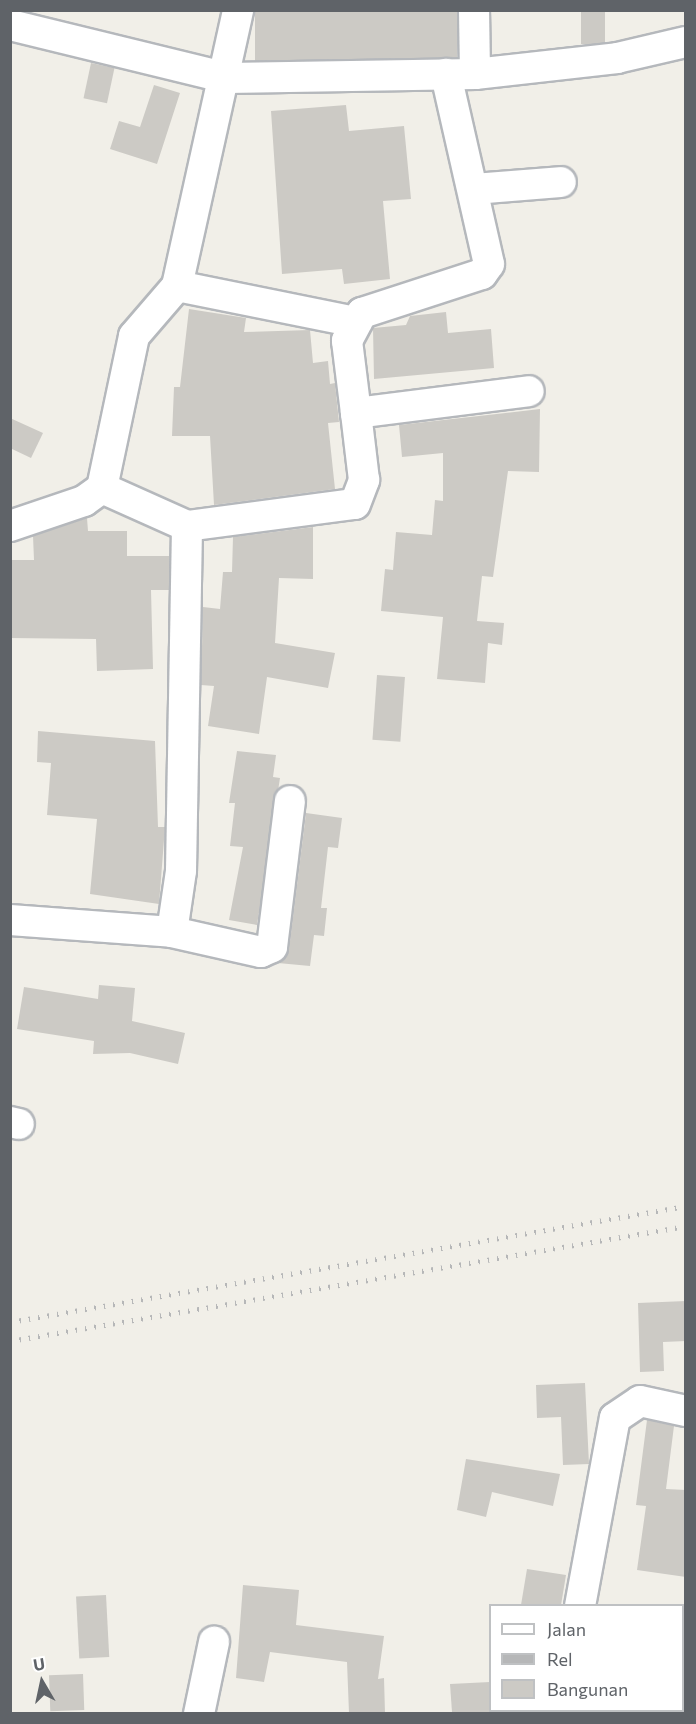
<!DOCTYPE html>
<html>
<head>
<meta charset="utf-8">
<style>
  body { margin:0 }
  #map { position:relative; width:696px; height:1724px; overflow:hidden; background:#f1efe8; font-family:Commissioner,sans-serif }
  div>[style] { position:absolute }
  .building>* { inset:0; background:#cccac5; transform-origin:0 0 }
  .roads { filter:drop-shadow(2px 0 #b5b8bc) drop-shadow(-2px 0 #b5b8bc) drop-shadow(0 2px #b5b8bc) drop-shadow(0 -2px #b5b8bc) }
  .minor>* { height:30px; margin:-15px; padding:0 15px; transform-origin:15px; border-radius:15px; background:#fff }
  .rail>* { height:4.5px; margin-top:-2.25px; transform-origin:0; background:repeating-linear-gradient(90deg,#b6b7b8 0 1.5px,transparent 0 9.5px) }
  span { translate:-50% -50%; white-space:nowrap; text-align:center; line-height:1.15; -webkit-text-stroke:6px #fff; paint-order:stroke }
  .frame { position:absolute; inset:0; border:12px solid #5f6368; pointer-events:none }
  .legend { position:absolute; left:489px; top:1604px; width:195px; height:108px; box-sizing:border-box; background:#fff; border:2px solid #bfc1c3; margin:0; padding:8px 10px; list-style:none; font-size:18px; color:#5f6368 }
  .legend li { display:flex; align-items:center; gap:12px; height:30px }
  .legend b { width:30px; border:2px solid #bfc1c3 }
  .north { position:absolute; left:12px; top:1652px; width:60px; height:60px; -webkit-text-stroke:4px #fff; paint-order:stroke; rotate:351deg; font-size:16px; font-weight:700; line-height:24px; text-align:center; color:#5f6368 }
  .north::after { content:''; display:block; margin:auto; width:21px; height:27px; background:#5f6368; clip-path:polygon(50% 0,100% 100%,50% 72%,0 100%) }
</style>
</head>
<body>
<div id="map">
  <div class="building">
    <i style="left:255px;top:10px;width:202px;height:51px"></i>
    <i style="left:581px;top:10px;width:24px;height:34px"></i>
    <i style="left:91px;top:63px;width:24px;height:36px;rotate:12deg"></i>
    <i style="clip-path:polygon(154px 85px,180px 93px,157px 164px,110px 149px,119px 121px,140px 127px)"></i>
    <i style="clip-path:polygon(346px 105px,349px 131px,404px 126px,411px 199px,383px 201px,390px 279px,344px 284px,342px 269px,282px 274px,271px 111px)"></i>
    <i style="clip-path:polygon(189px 309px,246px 318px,244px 332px,310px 330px,313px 363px,328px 361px,330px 384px,335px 383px,339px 422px,328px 423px,335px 489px,214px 505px,210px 436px,172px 436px,174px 387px,180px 387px)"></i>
    <i style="clip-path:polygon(446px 312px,448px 333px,491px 329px,494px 368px,374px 379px,373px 328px,406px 325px,410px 316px)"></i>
    <i style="clip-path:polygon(540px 409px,539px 472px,508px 471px,493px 577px,482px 576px,477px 621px,504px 623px,502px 645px,488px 643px,485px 683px,437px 679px,443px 617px,381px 611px,385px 569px,393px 570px,396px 532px,432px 535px,435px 500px,443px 501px,443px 453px,402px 457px,399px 425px)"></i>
    <i style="clip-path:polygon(10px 418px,43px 433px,31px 458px,10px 448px)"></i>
    <i style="clip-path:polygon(87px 518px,88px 531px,127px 531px,127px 556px,169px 556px,169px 590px,151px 590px,153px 669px,97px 671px,96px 639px,10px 638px,10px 560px,34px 560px,33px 536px)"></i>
    <i style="clip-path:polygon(313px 527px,313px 579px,279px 578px,275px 643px,335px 653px,328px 688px,267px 677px,259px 734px,208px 726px,214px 686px,201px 685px,203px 607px,220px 609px,223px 572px,232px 572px,233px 537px)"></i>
    <i style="left:377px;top:675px;width:28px;height:65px;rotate:4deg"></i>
    <i style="clip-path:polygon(38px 731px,155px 741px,158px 827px,165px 827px,159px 904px,90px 894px,97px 819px,47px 815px,51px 763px,37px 762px)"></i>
    <i style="clip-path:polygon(237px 751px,276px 755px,273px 777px,280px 778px,257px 925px,229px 920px,243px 847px,230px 846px,235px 803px,229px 803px)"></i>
    <i style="clip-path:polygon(306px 813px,342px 818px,338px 848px,328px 847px,321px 908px,327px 908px,324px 936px,314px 935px,310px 966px,278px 963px,289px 949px)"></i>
    <i style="clip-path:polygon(99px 985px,135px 988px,132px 1021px,185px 1033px,178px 1064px,130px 1053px,93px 1054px,94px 1041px,17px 1029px,24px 987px,98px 999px)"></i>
    <i style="clip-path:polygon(686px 1301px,686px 1341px,663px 1342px,664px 1371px,640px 1372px,638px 1303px)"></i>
    <i style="clip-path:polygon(585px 1383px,589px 1464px,563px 1465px,561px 1417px,537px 1418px,536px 1385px)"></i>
    <i style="clip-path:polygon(647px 1420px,674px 1426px,666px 1489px,686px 1490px,686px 1577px,637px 1570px,646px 1506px,636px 1505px)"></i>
    <i style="clip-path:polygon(466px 1459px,560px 1474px,553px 1506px,492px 1492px,486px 1517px,457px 1510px)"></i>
    <i style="clip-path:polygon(527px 1569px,566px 1575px,561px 1605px,521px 1605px)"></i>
    <i style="clip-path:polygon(243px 1585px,299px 1590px,296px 1625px,384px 1636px,378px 1679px,384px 1678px,385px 1713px,349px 1713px,347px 1662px,270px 1652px,264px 1682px,236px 1678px)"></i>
    <i style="left:106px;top:1595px;width:62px;height:30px;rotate:87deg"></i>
    <i style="left:83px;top:1674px;width:36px;height:34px;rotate:88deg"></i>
    <i style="clip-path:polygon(490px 1682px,490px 1713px,452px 1712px,450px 1684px)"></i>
  </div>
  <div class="roads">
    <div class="minor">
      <i style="left:474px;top:10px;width:64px;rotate:89.1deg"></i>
      <i style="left:10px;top:25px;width:223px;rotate:13.7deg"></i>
      <i style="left:227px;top:78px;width:248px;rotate:-0.9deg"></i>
      <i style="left:475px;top:74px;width:143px;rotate:-6.4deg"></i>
      <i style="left:617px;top:58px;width:71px;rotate:-13.1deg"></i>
      <i style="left:473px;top:189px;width:88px;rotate:-4.5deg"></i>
      <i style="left:177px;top:286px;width:183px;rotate:11.4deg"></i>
      <i style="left:356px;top:413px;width:73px;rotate:-97.1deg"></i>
      <i style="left:347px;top:341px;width:32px;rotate:-62deg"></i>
      <i style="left:362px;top:313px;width:126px;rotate:-18deg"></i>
      <i style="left:482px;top:274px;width:12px;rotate:-55deg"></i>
      <i style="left:489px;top:264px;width:195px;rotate:-102.8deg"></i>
      <i style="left:102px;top:488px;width:155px;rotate:-78.1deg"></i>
      <i style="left:134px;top:336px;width:66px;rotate:-49.3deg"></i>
      <i style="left:177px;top:286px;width:283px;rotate:-77.5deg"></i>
      <i style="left:10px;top:526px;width:78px;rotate:-18.7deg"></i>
      <i style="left:84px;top:501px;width:22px;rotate:-36deg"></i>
      <i style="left:102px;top:488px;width:93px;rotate:24.1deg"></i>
      <i style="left:10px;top:920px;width:162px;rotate:4.2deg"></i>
      <i style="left:172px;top:932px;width:62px;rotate:-81.6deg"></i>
      <i style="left:181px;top:871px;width:345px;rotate:-89deg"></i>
      <i style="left:187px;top:526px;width:169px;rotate:-7.5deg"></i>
      <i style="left:355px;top:504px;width:26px;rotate:-69deg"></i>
      <i style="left:364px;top:480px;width:67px;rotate:-96.8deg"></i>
      <i style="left:356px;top:413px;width:174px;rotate:-7.2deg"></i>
      <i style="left:172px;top:932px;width:91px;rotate:12.7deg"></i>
      <i style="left:261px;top:952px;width:12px;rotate:-24deg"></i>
      <i style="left:272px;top:947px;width:147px;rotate:-83deg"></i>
      <i style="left:10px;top:1122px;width:9px;rotate:13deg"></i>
      <i style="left:580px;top:1606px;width:191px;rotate:-79.5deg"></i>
      <i style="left:615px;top:1418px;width:30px;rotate:-34deg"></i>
      <i style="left:640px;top:1401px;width:47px;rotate:12.3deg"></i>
      <i style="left:682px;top:1622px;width:4px;rotate:14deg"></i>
      <i style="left:570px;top:1710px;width:4px;rotate:90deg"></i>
      <i style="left:199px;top:1714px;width:74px;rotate:-78.2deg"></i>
    </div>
  </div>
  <div class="rail">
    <i style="left:10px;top:1322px;width:686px;rotate:-9.74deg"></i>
    <i style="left:10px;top:1341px;width:686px;rotate:-9.65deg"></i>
  </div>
  <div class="frame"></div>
  <ul class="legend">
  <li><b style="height:8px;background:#fff"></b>Jalan</li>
  <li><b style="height:8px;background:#b6b7b8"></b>Rel</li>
  <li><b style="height:16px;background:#cccac5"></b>Bangunan</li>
  </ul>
  <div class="north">U</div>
</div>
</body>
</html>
